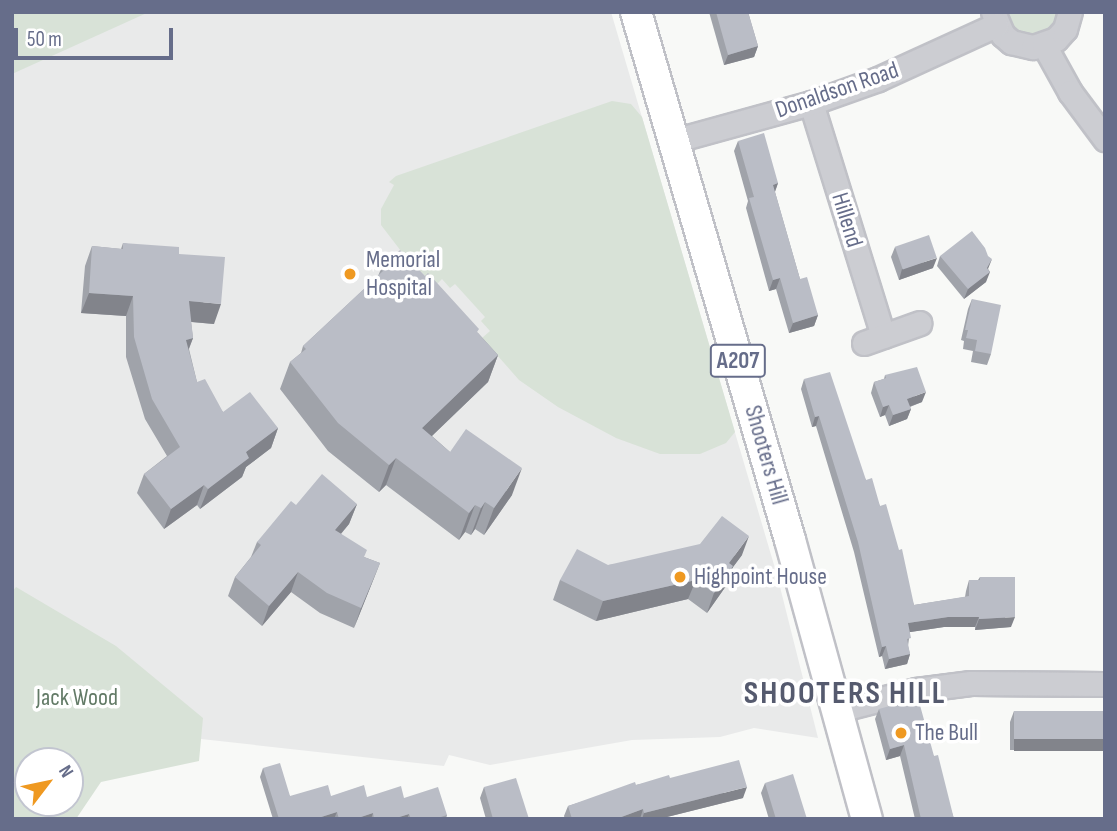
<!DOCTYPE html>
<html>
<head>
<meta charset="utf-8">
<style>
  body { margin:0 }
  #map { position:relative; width:1117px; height:831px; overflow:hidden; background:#f8f9f7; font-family:"Sofia Sans Condensed",sans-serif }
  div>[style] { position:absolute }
  .built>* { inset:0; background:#e9eaea }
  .green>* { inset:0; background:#d8e2d7 }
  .roads { filter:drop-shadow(2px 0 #c0c1c7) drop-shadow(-2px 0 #c0c1c7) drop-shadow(0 2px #c0c1c7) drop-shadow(0 -2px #c0c1c7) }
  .minor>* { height:23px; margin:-11.5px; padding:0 11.5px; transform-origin:11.5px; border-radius:11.5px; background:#cccdd2 }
  .major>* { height:30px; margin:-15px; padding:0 15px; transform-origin:15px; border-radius:15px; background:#fff }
  .wall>* { inset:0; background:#a0a3aa }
  .shaded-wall>* { inset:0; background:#82848b; transform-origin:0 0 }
  .building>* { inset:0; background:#babdc6; transform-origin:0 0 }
  .dots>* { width:19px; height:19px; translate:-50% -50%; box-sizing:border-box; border:4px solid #fff; border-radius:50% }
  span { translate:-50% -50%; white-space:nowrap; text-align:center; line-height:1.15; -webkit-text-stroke:7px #fff; paint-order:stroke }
  .shield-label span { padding:2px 5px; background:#fff; border:2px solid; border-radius:5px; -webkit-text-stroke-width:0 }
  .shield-label { font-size:23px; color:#666d8a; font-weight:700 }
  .street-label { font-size:24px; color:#666d8a }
  .poi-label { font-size:24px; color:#666d8a }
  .left { translate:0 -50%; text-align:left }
  .park-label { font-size:24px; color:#627a66 }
  .district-label { font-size:32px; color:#555a6e; font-weight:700; letter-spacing:2px }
  .frame { position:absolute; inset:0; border:14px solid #666d8a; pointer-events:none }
  .north { position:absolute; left:14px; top:747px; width:70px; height:70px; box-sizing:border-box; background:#fff; border:2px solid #c2c5d0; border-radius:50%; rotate:58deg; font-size:19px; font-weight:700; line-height:28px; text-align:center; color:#666d8a }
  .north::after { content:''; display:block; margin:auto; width:24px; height:32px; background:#ef9921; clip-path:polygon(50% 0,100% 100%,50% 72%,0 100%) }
  .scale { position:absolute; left:14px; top:28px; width:159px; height:32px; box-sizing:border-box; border:4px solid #666d8a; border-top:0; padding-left:9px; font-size:21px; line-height:24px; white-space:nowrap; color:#666d8a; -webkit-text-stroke:5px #fff; paint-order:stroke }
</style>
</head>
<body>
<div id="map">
  <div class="built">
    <i style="clip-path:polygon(12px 12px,611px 12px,777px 575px,818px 738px,754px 728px,720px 737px,632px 740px,490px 765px,449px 755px,444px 766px,201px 739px,12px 724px)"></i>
  </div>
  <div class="green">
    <i style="clip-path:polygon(12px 12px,149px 12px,12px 74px)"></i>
    <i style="clip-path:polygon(1001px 12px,1062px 12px,1059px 22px,1045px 36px,1017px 36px)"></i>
    <i style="clip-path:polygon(612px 101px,631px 104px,642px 117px,735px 432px,726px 443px,700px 454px,660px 454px,616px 438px,558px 407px,519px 380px,482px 338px,490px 331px,481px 321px,485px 317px,455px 284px,450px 288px,442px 279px,435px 286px,404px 255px,381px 225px,381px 209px,394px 185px,389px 182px,396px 176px)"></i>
    <i style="clip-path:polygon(evenodd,16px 587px,116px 646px,203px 718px,199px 761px,101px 782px,76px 819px,12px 819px,12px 592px,16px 587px,28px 761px,70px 761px,70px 803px,28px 803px,28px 761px)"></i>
  </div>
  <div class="roads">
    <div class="minor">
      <i style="left:993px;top:12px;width:25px;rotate:67deg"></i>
      <i style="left:1003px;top:35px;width:11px;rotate:41deg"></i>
      <i style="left:1011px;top:42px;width:23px;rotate:13deg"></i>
      <i style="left:1033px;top:47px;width:24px;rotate:-19deg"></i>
      <i style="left:1056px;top:39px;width:13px;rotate:-48deg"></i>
      <i style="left:1065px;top:29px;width:18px;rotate:-74deg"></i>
      <i style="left:1044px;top:45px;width:54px;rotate:61deg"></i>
      <i style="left:1070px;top:92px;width:59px;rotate:53.3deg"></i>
      <i style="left:811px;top:103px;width:244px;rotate:72.8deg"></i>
      <i style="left:673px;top:141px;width:143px;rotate:-15.4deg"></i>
      <i style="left:811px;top:103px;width:71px;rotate:-19.7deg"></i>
      <i style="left:878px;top:79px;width:130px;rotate:-24.6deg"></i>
      <i style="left:864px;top:343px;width:59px;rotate:-19.7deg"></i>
      <i style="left:838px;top:710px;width:81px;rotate:-14.4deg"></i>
      <i style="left:916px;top:690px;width:55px;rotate:-7.3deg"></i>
      <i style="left:971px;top:683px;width:134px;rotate:0.4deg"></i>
    </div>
    <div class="major">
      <i style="left:636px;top:12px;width:550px;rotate:73.74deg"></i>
      <i style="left:790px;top:540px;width:289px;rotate:74.6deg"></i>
    </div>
  </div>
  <div class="wall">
    <i style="clip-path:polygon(709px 12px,748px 12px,758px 46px,754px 57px,724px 65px)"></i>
    <i style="clip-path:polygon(738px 141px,778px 183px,775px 192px,800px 279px,818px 315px,814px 326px,789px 333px,776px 289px,769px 291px,746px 208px,748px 201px,734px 151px)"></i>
    <i style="clip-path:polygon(123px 243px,179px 254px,214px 324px,191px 322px,193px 338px,189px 349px,197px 382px,223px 412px,278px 428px,271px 448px,246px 467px,242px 477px,200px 509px,197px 505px,164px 529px,137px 493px,144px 474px,167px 456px,145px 419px,126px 357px,126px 316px,81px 313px,85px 266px,92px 246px,121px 249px)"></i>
    <i style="clip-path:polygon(895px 247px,933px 268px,899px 280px,891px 257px)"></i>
    <i style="clip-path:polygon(940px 256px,988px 269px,986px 282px,964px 299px,937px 266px)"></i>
    <i style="clip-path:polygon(381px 269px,478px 333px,498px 355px,488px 382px,432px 436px,450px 452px,512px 495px,484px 535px,475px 529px,471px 535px,465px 532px,459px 540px,386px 485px,379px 492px,328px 451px,280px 389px,290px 362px,301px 353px,303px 346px,378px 276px)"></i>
    <i style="clip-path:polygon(972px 299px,991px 354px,987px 365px,971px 362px,973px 351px,963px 349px,964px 341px,961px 340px,968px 309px)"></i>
    <i style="clip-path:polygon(885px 375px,922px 402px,910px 407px,911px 409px,907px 419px,889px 426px,885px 415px,880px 417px,871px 393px,874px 382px,884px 379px)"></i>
    <i style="clip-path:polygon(804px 379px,866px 480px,880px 506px,914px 605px,965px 597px,966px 591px,969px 580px,978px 580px,980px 577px,1011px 627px,975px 630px,975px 627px,944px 627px,910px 632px,908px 646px,910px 654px,907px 664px,885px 669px,882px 656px,879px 657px,854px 552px,816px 426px,812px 427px,801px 389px)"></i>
    <i style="clip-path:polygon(357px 504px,349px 524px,341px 534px,364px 557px,380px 563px,354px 628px,320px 613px,291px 592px,262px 626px,228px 596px,235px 577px,251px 557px,257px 542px)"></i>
    <i style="clip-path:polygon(742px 555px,733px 567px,726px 586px,707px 613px,688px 599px,596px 621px,553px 600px,560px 580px,608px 565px)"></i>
    <i style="clip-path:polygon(879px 709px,934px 756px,954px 819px,915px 819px,900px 756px,886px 760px,875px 719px)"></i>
    <i style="clip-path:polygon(1014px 711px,1105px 711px,1105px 750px,1010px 750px,1010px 722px)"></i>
    <i style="clip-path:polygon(263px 768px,290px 796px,331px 796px,404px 798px,447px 815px,446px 819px,273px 819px,260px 777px)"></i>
    <i style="clip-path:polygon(670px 778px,743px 798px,659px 819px,565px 819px,564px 816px,568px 806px,636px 785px)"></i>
    <i style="clip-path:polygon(765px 783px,807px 819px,769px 819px,761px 793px)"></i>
    <i style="clip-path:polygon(484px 787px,529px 819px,486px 819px,480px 798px)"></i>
  </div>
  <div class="shaded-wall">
    <i style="clip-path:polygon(758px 46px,754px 57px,724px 65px,728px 55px)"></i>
    <i style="clip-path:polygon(778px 183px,774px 194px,773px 185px)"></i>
    <i style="clip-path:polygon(937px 258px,933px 268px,899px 280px,902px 269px)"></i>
    <i style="clip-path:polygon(992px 259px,988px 269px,990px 272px,986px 282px,964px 299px,968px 289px)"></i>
    <i style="clip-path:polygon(780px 278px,776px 289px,769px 291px,773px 280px)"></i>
    <i style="clip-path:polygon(89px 293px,133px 296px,126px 316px,81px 313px)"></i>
    <i style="clip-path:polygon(189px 301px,221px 304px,214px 324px,182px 321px)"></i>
    <i style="clip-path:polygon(818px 315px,814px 326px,789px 333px,793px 323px)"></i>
    <i style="clip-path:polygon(193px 338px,185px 358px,186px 340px)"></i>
    <i style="clip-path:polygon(498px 355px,488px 382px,412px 455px,422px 428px)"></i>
    <i style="clip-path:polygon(926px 392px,922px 402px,903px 409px,907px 399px)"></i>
    <i style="clip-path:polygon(889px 405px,885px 415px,880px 417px,883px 407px)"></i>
    <i style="clip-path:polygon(911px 409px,907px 419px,889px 426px,893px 415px)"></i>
    <i style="clip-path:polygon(819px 416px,816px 426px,812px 427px,815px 417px)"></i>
    <i style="clip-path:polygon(278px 428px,271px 448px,246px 467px,242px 477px,200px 509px,208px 489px,246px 452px)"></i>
    <i style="clip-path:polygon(396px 458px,386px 485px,379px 492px,389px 465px)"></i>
    <i style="clip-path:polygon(522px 468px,512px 495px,484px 535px,494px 508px)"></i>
    <i style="clip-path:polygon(204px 485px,197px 505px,164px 529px,171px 509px)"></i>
    <i style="clip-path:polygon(485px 502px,475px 529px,471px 535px,481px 508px)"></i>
    <i style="clip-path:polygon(357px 504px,349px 524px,327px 550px,335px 530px)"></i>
    <i style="clip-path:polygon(475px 505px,465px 532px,459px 540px,469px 513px)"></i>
    <i style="clip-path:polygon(749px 536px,742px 555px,733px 567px,726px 586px,707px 613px,714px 593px,729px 563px)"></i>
    <i style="clip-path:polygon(380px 563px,354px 628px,361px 608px)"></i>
    <i style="clip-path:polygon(298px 572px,291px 592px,262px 626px,269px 606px)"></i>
    <i style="clip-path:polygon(696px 580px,688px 599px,596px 621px,603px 601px)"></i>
    <i style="clip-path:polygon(948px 617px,979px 617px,975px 627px,944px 627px,904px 633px,908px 623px)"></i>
    <i style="clip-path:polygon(1015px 617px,1011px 627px,975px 630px,979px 619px)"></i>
    <i style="clip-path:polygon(886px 646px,882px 656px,879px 657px,882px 647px)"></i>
    <i style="clip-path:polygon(910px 654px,907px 664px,885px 669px,889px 659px)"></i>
    <i style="left:1014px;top:739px;width:91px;height:12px"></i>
    <i style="clip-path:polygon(904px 745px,900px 756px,886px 760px,890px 749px)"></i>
    <i style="clip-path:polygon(747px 787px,743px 798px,659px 819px,642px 819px,644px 813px)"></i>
    <i style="clip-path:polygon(643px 809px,640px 819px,616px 819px)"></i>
    <i style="clip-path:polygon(337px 812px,334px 819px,315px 819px)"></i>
    <i style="clip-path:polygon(373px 813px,371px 819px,355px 819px)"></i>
    <i style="clip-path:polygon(409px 814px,407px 819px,393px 819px)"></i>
  </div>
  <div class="building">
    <i style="clip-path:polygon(716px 12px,748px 12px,758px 46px,728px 55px)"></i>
    <i style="clip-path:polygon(764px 133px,778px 183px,773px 185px,800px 279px,807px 277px,818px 315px,793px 323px,780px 278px,773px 280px,749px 198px,754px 197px,738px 141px)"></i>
    <i style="clip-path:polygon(972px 231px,985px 248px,988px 256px,992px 259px,987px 268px,990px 272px,968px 289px,940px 256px)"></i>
    <i style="left:929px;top:235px;width:24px;height:36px;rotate:71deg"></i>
    <i style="clip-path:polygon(123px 243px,179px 247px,179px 254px,225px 257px,221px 304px,189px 301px,193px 338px,186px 340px,197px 382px,205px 379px,223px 412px,250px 392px,278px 428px,246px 452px,249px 458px,208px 489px,204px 485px,171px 509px,144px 474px,180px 447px,152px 399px,134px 337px,133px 296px,89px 293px,92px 246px,123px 249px)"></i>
    <i style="clip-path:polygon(400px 250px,425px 276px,428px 273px,479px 329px,477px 332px,498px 355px,422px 428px,450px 452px,466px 429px,522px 468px,494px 508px,485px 502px,481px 508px,475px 505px,469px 513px,396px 458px,389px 465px,338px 423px,290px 362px,306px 349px,303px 346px,383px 271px,381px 269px)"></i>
    <i style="clip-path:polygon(972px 299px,1001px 305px,991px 354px,975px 351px,977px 340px,966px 338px,968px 330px,965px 330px)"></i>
    <i style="clip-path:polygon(917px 367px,926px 392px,907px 399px,911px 409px,893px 415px,889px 405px,883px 407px,874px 382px,886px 378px,885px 375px)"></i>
    <i style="clip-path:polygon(830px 372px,866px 480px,872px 478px,880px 506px,886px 504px,899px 550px,902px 549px,914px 605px,969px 596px,969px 580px,980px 580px,980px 577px,1015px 577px,1015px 617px,979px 619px,979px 617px,948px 617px,908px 623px,911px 638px,907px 639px,910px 654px,889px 659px,886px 646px,882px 647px,858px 542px,819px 416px,815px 417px,804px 379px)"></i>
    <i style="clip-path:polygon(322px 474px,357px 504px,335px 530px,367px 550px,364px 557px,380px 563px,361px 608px,327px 593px,298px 572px,269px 606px,235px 577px,261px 545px,257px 542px,291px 501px,296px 505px)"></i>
    <i style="clip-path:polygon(722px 516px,749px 536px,729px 563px,733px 566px,714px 593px,696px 580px,603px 601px,560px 580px,577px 549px,608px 565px,700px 544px)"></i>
    <i style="clip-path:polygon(918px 698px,934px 756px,938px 755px,954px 819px,921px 819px,904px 745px,890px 749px,879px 709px)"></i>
    <i style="left:1014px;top:711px;width:91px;height:28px"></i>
    <i style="clip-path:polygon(739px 760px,747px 787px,644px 813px,643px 809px,616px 819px,572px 819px,568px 806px,635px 782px,636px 785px,669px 775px,670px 778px)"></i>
    <i style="clip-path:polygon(280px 763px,290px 796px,328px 785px,331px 796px,364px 785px,367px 797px,401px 786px,404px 798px,438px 787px,447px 815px,435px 819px,411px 819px,409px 814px,393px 819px,374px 819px,373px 813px,355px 819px,339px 819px,337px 812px,315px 819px,279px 819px,263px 768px)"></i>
    <i style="clip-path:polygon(793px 774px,807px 819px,776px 819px,765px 783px)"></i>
    <i style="clip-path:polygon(516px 778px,529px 819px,493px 819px,484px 787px)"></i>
  </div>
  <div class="dots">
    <i style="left:350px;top:274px;background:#ef9921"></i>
    <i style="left:680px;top:577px;background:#ef9921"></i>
    <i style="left:901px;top:733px;background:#ef9921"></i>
  </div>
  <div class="shield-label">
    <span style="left:738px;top:361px">A207</span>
  </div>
  <div class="street-label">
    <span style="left:837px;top:90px;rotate:-19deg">Donaldson Road</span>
    <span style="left:847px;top:220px;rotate:73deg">Hillend</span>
    <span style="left:766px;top:455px;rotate:74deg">Shooters Hill</span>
  </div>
  <div class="poi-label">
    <span class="left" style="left:366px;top:274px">Memorial<br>Hospital</span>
    <span class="left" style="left:694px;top:577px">Highpoint House</span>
    <span class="left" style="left:915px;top:733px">The Bull</span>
  </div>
  <div class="park-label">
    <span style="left:77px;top:698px">Jack Wood</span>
  </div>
  <div class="district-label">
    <span style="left:845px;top:694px">SHOOTERS HILL</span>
  </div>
  <div class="frame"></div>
  <div class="north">N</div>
  <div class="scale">50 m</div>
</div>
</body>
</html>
